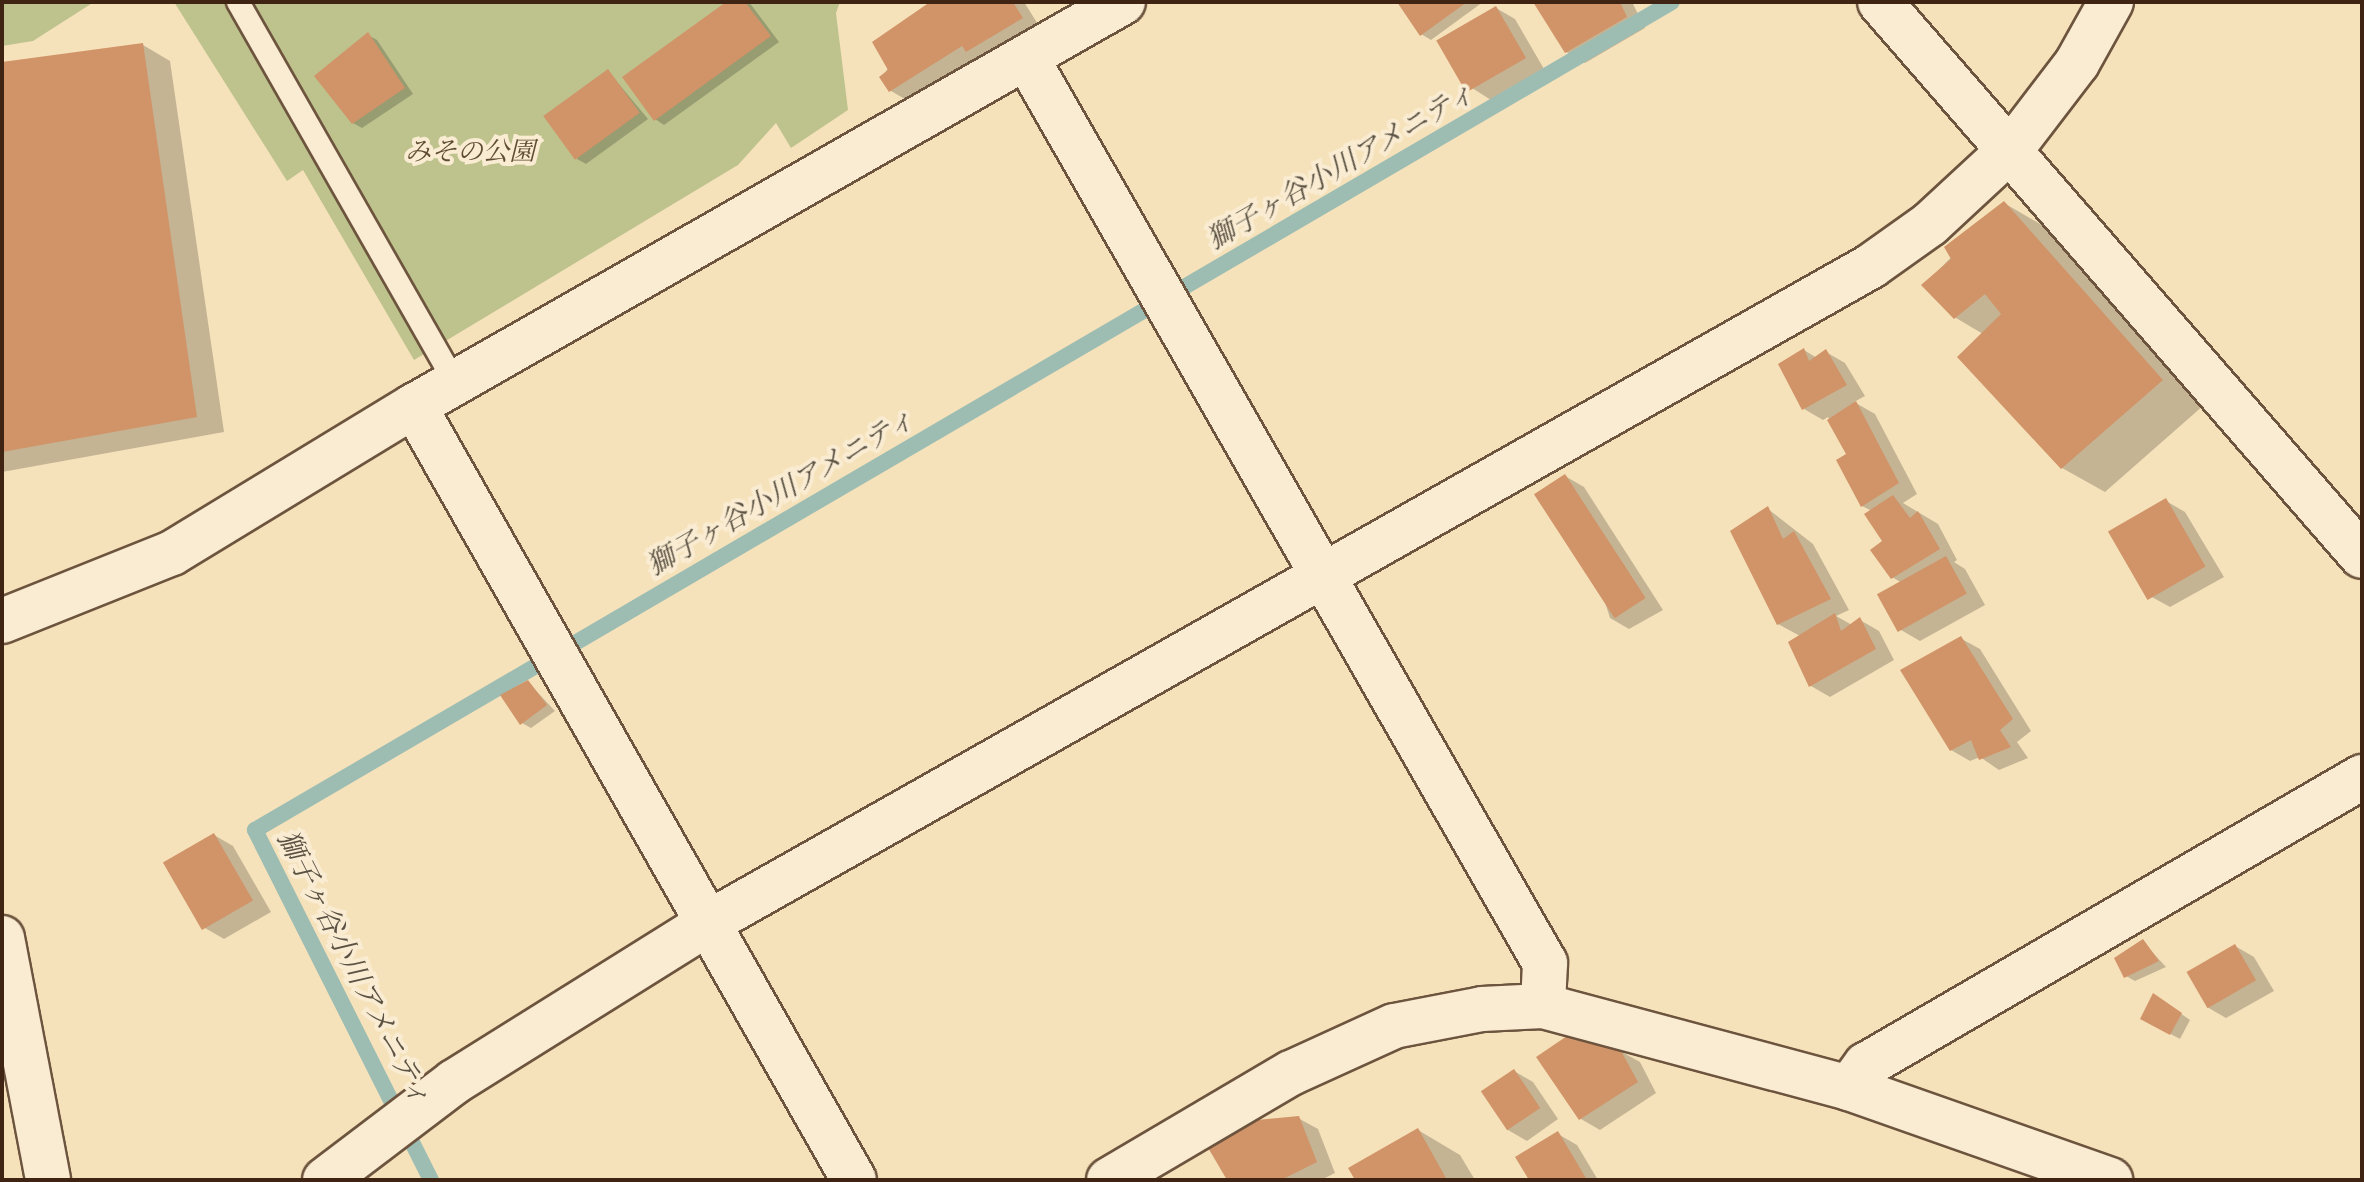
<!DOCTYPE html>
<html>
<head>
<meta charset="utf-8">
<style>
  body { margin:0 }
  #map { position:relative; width:2364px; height:1182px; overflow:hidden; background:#f6e2ba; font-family:"IM FELL French Canon","Noto Serif JP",serif }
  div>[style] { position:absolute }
  .green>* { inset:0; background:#bec38e }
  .shadow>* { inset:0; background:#0003 }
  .stream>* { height:16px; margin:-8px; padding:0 8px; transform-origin:8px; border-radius:8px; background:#9dbdb3 }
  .building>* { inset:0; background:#d19368; transform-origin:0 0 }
  .roads { filter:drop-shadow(2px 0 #6d543e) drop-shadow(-2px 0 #6d543e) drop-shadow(0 2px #6d543e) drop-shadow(0 -2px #6d543e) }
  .lane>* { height:22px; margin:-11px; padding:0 11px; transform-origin:11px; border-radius:11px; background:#f9ecd2 }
  .street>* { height:44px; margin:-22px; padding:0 22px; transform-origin:22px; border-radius:22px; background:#f9ecd2 }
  span { translate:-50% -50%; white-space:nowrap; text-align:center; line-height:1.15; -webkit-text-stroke:8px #f9ecd2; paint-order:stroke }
  .park-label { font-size:26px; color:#5f4c32; font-style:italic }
  .water-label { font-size:28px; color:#5b5244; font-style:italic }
  .frame { position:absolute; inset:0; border:4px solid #3f2414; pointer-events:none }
</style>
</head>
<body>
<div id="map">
  <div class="green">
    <i style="clip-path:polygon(2px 2px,94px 2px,33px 41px,2px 46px)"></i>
    <i style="clip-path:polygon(174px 2px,840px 2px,836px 13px,848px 110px,791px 148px,776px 123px,738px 165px,414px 360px,303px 170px,287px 181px)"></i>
  </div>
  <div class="shadow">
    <i style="clip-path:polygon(730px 2px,749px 2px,779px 42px,664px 125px,655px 119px)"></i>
    <i style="clip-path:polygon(933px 2px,1024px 2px,1041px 29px,987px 62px,980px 58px,910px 102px,891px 91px,882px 77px)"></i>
    <i style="clip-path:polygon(1401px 2px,1483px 2px,1431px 40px,1421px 34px)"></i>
    <i style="clip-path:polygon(1536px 2px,1632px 2px,1645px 28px,1585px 63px,1566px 52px)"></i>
    <i style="clip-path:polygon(1496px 8px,1515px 19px,1544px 69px,1491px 100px,1472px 88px)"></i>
    <i style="clip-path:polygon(368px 35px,377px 40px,413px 94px,362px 128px,353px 123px)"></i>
    <i style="clip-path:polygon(143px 45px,170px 61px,224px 432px,2px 472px,2px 64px)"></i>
    <i style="clip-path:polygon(608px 71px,648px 119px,586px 164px,577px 159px)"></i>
    <i style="clip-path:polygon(2004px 203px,2047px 228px,2204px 405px,2105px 492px,2062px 468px,1983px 334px,1956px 318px,1924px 285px)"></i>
    <i style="clip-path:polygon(1804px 350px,1817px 358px,1826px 352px,1845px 363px,1865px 396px,1854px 402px,1875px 414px,1917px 494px,1903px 503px,1938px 524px,1957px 560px,1954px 562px,1965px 569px,1985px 605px,1920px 641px,1901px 630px,1902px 583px,1892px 577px,1885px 541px,1872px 511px,1862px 506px,1849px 454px,1828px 417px,1823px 420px,1804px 409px)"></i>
    <i style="clip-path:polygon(1565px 476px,1584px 487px,1663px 610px,1629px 629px,1610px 618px)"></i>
    <i style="clip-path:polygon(2166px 501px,2185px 512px,2224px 577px,2170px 607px,2150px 596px)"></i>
    <i style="clip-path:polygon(1768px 509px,1813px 544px,1849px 610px,1836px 616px,1852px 625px,1860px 620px,1879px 631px,1894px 660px,1830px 697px,1811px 686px,1800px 636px,1778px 624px)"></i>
    <i style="clip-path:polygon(1960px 638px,1980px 649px,2031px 731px,2017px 742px,2028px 758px,1999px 770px,1980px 757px,1970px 761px,1951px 750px)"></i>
    <i style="clip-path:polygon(528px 682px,555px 711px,531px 728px,522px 723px)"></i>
    <i style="clip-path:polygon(214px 835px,233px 846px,271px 912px,224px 939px,205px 928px)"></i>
    <i style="clip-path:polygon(2143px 942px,2166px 967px,2135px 981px,2126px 976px)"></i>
    <i style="clip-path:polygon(2235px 946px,2254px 957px,2274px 991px,2226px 1018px,2207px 1007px)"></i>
    <i style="clip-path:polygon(2163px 1001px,2190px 1020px,2180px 1039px,2142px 1019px)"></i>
    <i style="clip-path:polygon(1620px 1051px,1640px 1062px,1656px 1093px,1600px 1130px,1581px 1119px,1538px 1057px)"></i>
    <i style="clip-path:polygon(1514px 1071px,1533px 1082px,1558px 1119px,1527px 1141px,1508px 1130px)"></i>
    <i style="clip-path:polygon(1298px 1118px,1318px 1129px,1335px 1173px,1321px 1180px,1230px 1180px)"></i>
    <i style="clip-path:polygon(1418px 1130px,1460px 1155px,1475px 1180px,1357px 1180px)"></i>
    <i style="clip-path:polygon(1558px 1134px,1577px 1145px,1598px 1180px,1531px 1180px)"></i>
  </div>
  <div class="stream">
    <i style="left:431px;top:1180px;width:392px;rotate:-116.7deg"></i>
    <i style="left:255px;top:830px;width:1641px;rotate:-30.3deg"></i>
  </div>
  <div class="building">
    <i style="clip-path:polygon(726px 2px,745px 2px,771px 36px,654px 121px,622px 77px)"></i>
    <i style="clip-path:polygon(930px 2px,1013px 2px,1023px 18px,966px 52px,962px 46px,889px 92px,879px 77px,888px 70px,872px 42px)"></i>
    <i style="clip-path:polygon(1397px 2px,1467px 2px,1420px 36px)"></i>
    <i style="clip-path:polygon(1533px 2px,1620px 2px,1627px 17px,1565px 53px)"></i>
    <i style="left:1496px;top:6px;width:60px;height:69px;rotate:60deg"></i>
    <i style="clip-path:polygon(368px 32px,405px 88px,352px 124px,314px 76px)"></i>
    <i style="clip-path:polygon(143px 43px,197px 417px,2px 452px,2px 62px)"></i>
    <i style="left:608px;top:69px;width:54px;height:80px;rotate:54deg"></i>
    <i style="clip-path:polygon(2004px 201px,2163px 380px,2061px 469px,1957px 357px,2001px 314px,1985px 294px,1954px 319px,1921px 285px,1951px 259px,1944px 247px)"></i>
    <i style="clip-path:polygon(1804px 348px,1809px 361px,1826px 349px,1847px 385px,1802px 410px,1778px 364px)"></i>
    <i style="clip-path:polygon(1856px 401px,1899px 483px,1861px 507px,1836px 460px,1846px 454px,1827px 420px)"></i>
    <i style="left:1565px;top:474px;width:148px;height:37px;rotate:57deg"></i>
    <i style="clip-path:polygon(1893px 495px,1910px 518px,1918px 511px,1940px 549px,1891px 579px,1870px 550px,1882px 541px,1864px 514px)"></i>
    <i style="left:2166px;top:498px;width:79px;height:67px;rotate:60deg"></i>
    <i style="clip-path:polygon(1768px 506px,1783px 539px,1794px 531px,1831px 599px,1777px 625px,1730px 531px)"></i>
    <i style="left:1946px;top:556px;width:43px;height:79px;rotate:61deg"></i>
    <i style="clip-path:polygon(1835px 613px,1841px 631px,1860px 617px,1876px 649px,1809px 687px,1788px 642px)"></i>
    <i style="clip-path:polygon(1961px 636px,2013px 719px,2000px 730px,2011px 747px,1979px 760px,1971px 740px,1950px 751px,1900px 670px)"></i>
    <i style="clip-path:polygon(528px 680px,547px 705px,520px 725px,500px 695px)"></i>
    <i style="left:214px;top:833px;width:78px;height:59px;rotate:60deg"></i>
    <i style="clip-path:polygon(2143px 939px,2159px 961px,2124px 978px,2114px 958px)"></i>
    <i style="left:2235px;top:944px;width:42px;height:56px;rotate:60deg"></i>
    <i style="clip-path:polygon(2153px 993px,2182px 1013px,2170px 1035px,2140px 1019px)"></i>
    <i style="clip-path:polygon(1570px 1034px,1620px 1049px,1638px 1082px,1579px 1120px,1536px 1057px)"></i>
    <i style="left:1514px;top:1069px;width:47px;height:40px;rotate:56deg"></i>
    <i style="clip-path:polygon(1299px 1116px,1317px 1162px,1281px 1180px,1227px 1180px,1207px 1146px,1257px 1120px)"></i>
    <i style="clip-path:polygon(1418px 1128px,1447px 1180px,1355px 1180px,1348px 1168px)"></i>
    <i style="clip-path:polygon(1558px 1131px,1587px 1180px,1529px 1180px,1515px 1157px)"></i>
  </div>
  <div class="roads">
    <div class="lane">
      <i style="left:238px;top:2px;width:438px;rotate:60.3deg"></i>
    </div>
    <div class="street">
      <i style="left:1880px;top:2px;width:734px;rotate:48.98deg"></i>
      <i style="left:1027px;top:59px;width:1042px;rotate:60.19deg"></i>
      <i style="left:1545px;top:963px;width:43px;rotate:92.7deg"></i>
      <i style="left:414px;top:406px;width:890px;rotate:60.38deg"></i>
      <i style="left:2px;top:621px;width:183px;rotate:-21.8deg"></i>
      <i style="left:172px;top:553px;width:283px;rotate:-31.3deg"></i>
      <i style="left:414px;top:406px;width:816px;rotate:-29.68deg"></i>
      <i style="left:2px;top:938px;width:246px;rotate:79.2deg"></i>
      <i style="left:1849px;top:1088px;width:29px;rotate:-54deg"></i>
      <i style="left:1866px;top:1065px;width:574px;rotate:-30.14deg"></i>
      <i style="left:325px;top:1180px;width:162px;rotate:-37.2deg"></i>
      <i style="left:454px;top:1082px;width:300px;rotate:-32deg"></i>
      <i style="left:708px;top:923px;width:1336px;rotate:-29.46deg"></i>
      <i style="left:1871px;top:266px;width:72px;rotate:-35.4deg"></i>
      <i style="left:1930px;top:224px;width:112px;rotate:-42.8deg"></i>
      <i style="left:2012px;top:148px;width:107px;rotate:-52.6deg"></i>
      <i style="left:2077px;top:63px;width:70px;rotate:-60.9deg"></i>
      <i style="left:1109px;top:1180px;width:211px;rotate:-30.5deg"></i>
      <i style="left:1291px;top:1073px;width:113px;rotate:-24.5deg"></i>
      <i style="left:1394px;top:1026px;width:90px;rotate:-10.9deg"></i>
      <i style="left:1482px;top:1009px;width:61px;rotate:-2.8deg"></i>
      <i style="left:1543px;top:1006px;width:317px;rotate:15deg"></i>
      <i style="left:1849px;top:1088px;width:277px;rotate:19.4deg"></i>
    </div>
  </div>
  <div class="park-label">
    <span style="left:470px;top:152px">みその公園</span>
  </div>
  <div class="water-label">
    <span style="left:1341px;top:166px;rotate:-30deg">獅子ヶ谷小川アメニティ</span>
    <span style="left:781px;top:492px;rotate:-30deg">獅子ヶ谷小川アメニティ</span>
    <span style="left:354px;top:968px;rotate:63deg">獅子ヶ谷小川アメニティ</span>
  </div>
  <div class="frame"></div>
</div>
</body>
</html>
